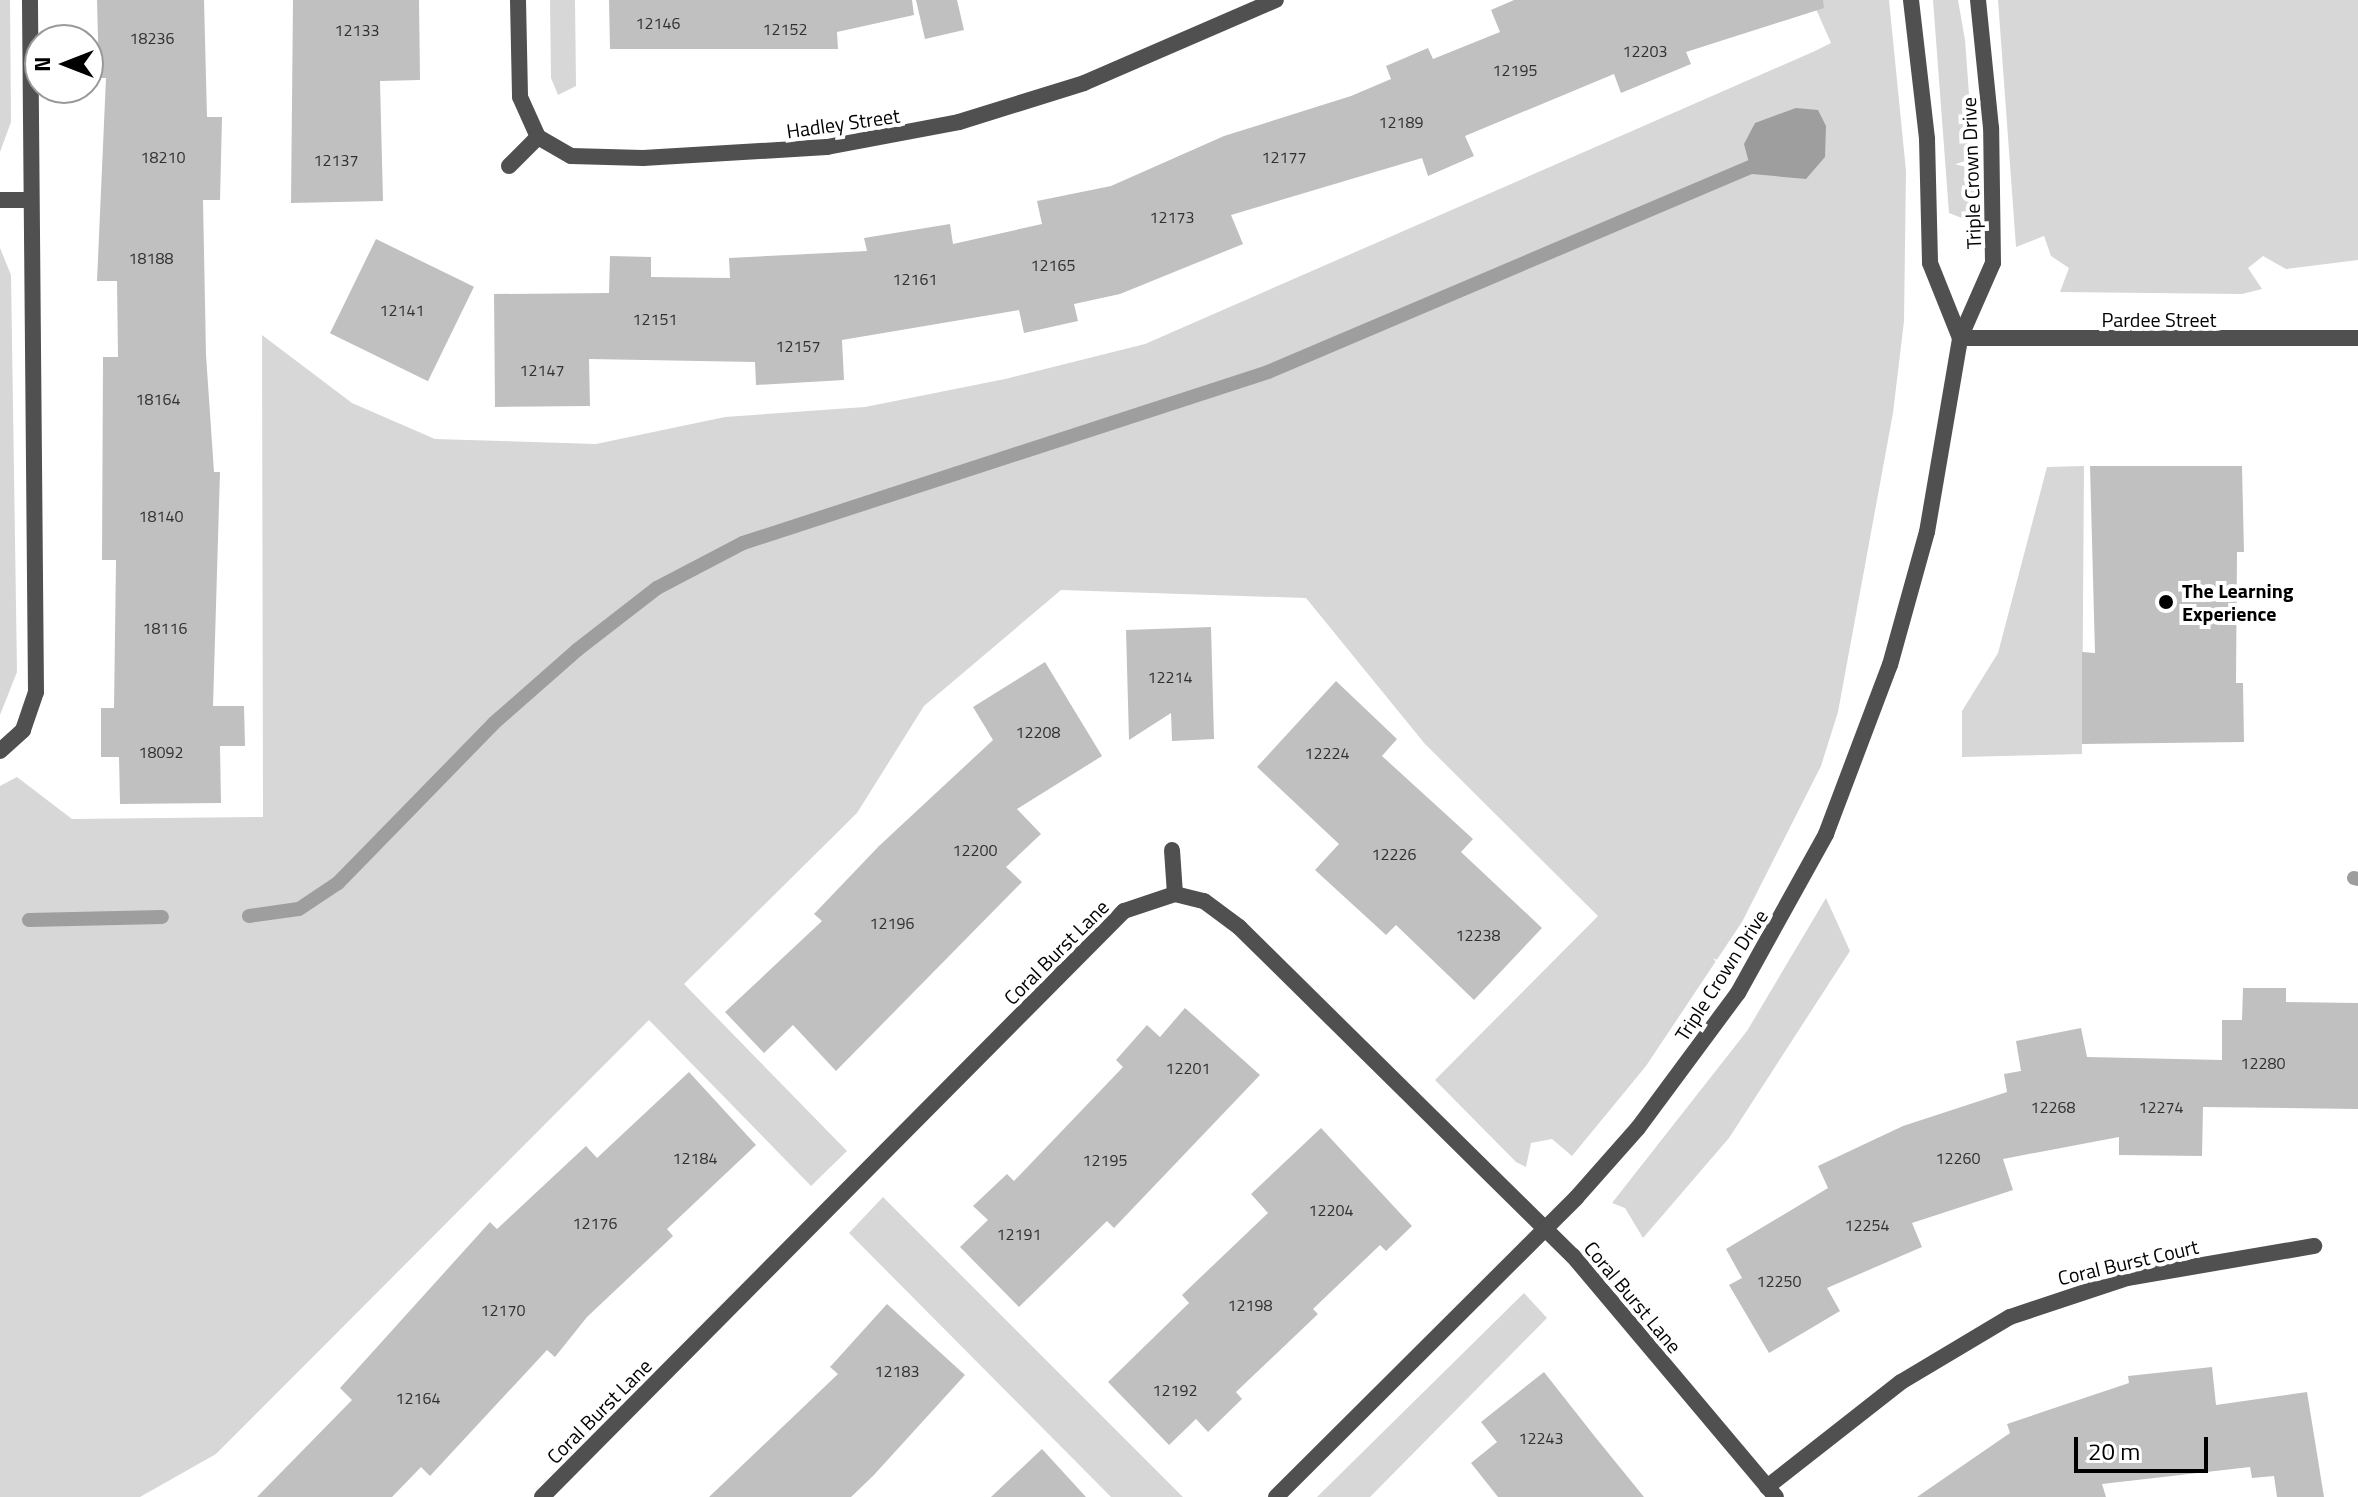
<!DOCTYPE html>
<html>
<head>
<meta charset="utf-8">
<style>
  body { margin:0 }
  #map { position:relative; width:2358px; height:1497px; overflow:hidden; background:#fff; font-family:"Titillium Web",sans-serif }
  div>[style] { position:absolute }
  .green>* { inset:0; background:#d7d7d7 }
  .water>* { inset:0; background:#9e9e9e }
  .stream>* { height:14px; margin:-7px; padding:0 7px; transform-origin:7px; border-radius:7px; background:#9e9e9e }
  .building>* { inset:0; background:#c0c0c0; transform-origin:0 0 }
  .minor>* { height:16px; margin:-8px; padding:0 8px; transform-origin:8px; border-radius:8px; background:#505050 }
  .dots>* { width:22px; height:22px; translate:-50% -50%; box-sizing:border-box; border:4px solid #fff; border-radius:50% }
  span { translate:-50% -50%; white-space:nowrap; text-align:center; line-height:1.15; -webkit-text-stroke:8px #fff; paint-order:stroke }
  .number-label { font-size:16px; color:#303030 }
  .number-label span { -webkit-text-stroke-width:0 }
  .street-label { font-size:20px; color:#000 }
  .poi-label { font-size:20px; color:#000; font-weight:700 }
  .left { translate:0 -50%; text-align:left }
  .north { position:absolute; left:24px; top:24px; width:80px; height:80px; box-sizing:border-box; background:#fff; border:2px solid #999; border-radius:50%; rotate:270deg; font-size:22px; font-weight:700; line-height:32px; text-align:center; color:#000 }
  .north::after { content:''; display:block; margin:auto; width:28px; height:36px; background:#000; clip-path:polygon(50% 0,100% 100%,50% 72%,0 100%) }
  .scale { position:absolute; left:2074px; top:1437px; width:134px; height:36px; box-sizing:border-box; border:4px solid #000; border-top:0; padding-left:10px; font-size:24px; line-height:28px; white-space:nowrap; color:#000; -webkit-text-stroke:6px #fff; paint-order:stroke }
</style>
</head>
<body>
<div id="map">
  <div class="green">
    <i style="clip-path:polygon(0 0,10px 0,11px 122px,0 152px)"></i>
    <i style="clip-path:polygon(550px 0,575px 0,576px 86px,558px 95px,551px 78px)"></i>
    <i style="clip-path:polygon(1812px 0,1889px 0,1906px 171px,1904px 321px,1893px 413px,1838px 712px,1821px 766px,1742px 922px,1646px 1066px,1572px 1156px,1552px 1139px,1531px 1143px,1526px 1167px,1516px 1162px,1435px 1080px,1598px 916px,1425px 744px,1306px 598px,1061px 590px,924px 706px,857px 813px,684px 984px,847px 1151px,811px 1186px,649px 1020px,216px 1454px,140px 1497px,0 1497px,0 786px,17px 777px,72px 819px,263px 817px,262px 335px,352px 403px,435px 439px,596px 444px,725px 417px,865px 407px,1005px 379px,1145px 344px,1815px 51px,1831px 43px)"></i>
    <i style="clip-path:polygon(1933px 0,1958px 0,1965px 40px,1977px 203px,1967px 220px,1949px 213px)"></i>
    <i style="clip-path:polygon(1998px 0,2358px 0,2358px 260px,2286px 269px,2263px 256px,2248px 268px,2262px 289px,2242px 294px,2060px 292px,2069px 268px,2051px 256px,2044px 236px,2016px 247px)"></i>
    <i style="clip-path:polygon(0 248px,11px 275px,17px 672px,0 715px)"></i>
    <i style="clip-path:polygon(2084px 466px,2082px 754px,1962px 757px,1962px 711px,1998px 653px,2047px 467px)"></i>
    <i style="clip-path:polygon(1826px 898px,1850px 951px,1729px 1138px,1643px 1238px,1625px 1208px,1612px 1203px,1747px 1031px)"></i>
    <i style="clip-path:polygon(883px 1197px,1183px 1497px,1111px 1497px,849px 1233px)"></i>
    <i style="clip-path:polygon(1524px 1293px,1547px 1318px,1370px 1497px,1317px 1497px)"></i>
  </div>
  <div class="water">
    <i style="clip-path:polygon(1796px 108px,1818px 110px,1826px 126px,1825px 157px,1806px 179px,1752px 174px,1744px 144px,1755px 123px)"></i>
  </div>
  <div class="stream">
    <i style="left:2354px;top:878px;width:4px;rotate:14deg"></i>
    <i style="left:249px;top:916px;width:50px;rotate:-8deg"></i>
    <i style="left:299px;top:909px;width:47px;rotate:-33.7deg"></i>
    <i style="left:338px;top:883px;width:223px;rotate:-45.7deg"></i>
    <i style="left:494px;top:723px;width:111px;rotate:-41.3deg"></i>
    <i style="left:577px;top:650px;width:101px;rotate:-37.8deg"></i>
    <i style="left:657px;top:588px;width:97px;rotate:-27.6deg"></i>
    <i style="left:743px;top:543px;width:552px;rotate:-18.04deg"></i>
    <i style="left:1268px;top:372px;width:542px;rotate:-23.02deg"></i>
    <i style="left:29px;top:920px;width:133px;rotate:-1.3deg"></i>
  </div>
  <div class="building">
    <i style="clip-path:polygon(97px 0,204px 0,207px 117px,222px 117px,220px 200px,203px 200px,206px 355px,214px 472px,220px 472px,213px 706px,244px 706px,245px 746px,220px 746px,221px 803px,120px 804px,119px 757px,101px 757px,101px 708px,114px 708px,116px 560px,102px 560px,103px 357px,118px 357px,117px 281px,97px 281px,106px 78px,99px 78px)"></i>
    <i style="clip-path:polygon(293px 0,419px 0,420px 80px,380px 81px,383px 201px,291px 203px)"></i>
    <i style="clip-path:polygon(609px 0,912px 0,914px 15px,837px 32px,838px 49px,610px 49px)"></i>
    <i style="clip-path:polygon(916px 0,957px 0,964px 30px,925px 39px)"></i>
    <i style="clip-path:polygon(1514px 0,1823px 0,1824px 8px,1686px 52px,1691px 64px,1621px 93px,1614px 74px,1465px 136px,1474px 156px,1428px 176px,1422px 158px,1231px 215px,1243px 244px,1120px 294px,1074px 304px,1078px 321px,1024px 333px,1019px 310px,842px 340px,844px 380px,756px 385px,755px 362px,589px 359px,590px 406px,495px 407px,494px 294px,609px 293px,610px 256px,651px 257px,651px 277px,730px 278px,729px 258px,867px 251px,864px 238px,950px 224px,953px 244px,1042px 224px,1037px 201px,1111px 186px,1224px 136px,1351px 96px,1391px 79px,1386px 66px,1428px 48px,1433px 59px,1500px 32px,1491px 10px)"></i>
    <i style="left:376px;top:239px;width:109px;height:105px;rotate:26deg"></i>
    <i style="clip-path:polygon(2090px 466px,2242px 466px,2244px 552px,2237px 552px,2236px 683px,2243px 683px,2244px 742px,2082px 744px,2082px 652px,2095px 653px)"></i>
    <i style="clip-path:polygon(1211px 627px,1214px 739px,1172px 741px,1171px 713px,1129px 740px,1126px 630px)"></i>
    <i style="clip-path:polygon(1045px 662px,1102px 756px,1017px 809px,1041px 834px,1006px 867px,1022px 882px,836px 1071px,793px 1025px,764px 1053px,725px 1012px,822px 921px,814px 914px,879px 846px,993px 740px,973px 707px)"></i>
    <i style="clip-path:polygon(1336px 681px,1397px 739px,1382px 756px,1473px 839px,1461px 852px,1542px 928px,1474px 1000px,1396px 925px,1386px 935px,1315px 870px,1339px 844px,1257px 767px)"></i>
    <i style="clip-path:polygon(2243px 988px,2286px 988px,2286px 1002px,2358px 1003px,2358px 1109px,2203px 1107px,2202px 1156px,2119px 1155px,2119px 1137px,2003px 1159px,2013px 1190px,1912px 1223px,1922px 1247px,1827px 1288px,1840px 1311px,1769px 1353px,1729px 1285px,1742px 1278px,1726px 1249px,1828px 1188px,1818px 1166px,1903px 1126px,2007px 1092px,2004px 1074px,2021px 1071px,2016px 1041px,2081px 1028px,2087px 1057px,2222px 1060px,2222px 1020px,2242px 1020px)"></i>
    <i style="clip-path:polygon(1185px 1008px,1260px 1075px,1114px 1228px,1107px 1221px,1019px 1307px,960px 1247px,988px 1220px,973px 1206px,1007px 1174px,1014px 1181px,1123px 1067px,1116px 1060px,1147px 1025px,1160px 1037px)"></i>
    <i style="clip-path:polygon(689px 1072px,756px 1145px,667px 1229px,673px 1236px,587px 1317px,555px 1357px,547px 1350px,430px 1476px,421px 1467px,392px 1497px,257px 1497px,352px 1400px,340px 1388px,490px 1222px,497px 1229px,586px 1146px,597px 1158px)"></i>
    <i style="clip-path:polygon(1321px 1128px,1412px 1226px,1386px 1251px,1380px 1245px,1313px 1309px,1318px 1314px,1236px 1392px,1242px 1399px,1208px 1432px,1196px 1419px,1169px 1445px,1108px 1382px,1189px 1303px,1182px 1295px,1268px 1213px,1251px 1194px)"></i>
    <i style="clip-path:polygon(887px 1304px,965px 1375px,873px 1476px,851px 1497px,709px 1497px,838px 1374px,830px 1367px)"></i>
    <i style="clip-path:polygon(2212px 1367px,2216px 1405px,2307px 1392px,2324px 1497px,2277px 1497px,2274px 1476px,2252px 1478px,2250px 1467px,2102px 1484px,2106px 1497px,1917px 1497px,2010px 1433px,2007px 1424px,2129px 1383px,2128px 1376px)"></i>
    <i style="clip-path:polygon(1544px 1372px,1596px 1438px,1644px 1497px,1498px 1497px,1471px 1463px,1497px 1442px,1481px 1422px)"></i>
    <i style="clip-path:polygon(1042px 1449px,1086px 1497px,991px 1497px)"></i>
  </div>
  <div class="minor">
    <i style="left:518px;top:0;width:97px;rotate:88.8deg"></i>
    <i style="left:520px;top:97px;width:44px;rotate:65.8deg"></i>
    <i style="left:538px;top:137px;width:38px;rotate:30deg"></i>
    <i style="left:571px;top:156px;width:72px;rotate:1.6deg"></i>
    <i style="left:643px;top:158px;width:184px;rotate:-3.4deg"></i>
    <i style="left:827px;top:147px;width:134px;rotate:-10.7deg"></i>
    <i style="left:959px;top:122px;width:131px;rotate:-17.3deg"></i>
    <i style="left:1084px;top:83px;width:209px;rotate:-23.4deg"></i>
    <i style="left:1911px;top:0;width:140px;rotate:83.4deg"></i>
    <i style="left:1927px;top:139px;width:124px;rotate:88.6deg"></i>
    <i style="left:1930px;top:263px;width:81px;rotate:68.2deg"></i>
    <i style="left:509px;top:166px;width:41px;rotate:-45deg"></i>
    <i style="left:0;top:200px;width:31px"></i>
    <i style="left:1960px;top:338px;width:398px"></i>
    <i style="left:0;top:751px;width:31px;rotate:-42deg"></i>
    <i style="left:23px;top:730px;width:40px;rotate:-71.1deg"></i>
    <i style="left:36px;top:692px;width:692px;rotate:-90.5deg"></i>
    <i style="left:1172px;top:850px;width:44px;rotate:86.1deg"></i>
    <i style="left:1767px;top:1487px;width:170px;rotate:-38.1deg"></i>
    <i style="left:1901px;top:1382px;width:127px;rotate:-30.8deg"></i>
    <i style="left:2010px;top:1317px;width:123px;rotate:-18.4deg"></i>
    <i style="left:2127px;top:1278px;width:190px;rotate:-9.7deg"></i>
    <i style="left:542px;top:1497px;width:826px;rotate:-45.2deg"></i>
    <i style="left:1124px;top:911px;width:54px;rotate:-18.4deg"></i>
    <i style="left:1175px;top:894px;width:30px;rotate:14deg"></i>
    <i style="left:1204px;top:901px;width:44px;rotate:36.6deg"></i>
    <i style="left:1239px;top:927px;width:469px;rotate:44.6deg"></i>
    <i style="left:1573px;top:1256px;width:315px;rotate:49.9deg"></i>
    <i style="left:1276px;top:1497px;width:424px;rotate:-44.9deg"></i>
    <i style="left:1576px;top:1198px;width:94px;rotate:-48.5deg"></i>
    <i style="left:1638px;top:1128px;width:168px;rotate:-53.5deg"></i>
    <i style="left:1738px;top:993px;width:182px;rotate:-61deg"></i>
    <i style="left:1826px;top:834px;width:181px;rotate:-69.3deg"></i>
    <i style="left:1890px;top:665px;width:138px;rotate:-74.5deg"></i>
    <i style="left:1927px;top:532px;width:197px;rotate:-80.3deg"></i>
    <i style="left:1960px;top:338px;width:82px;rotate:-66.3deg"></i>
    <i style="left:1993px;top:263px;width:135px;rotate:-90.8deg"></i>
    <i style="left:1991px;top:128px;width:129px;rotate:-95.8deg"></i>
  </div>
  <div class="dots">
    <i style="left:2166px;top:602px;background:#000"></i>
  </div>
  <div class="number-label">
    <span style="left:658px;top:23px">12146</span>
    <span style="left:785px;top:29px">12152</span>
    <span style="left:357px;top:30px">12133</span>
    <span style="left:152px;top:38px">18236</span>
    <span style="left:1645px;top:51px">12203</span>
    <span style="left:1515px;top:70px">12195</span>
    <span style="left:1401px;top:122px">12189</span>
    <span style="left:163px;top:157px">18210</span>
    <span style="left:1284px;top:157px">12177</span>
    <span style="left:336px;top:160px">12137</span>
    <span style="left:1172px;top:217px">12173</span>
    <span style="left:151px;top:258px">18188</span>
    <span style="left:1053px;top:265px">12165</span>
    <span style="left:915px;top:279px">12161</span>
    <span style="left:402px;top:310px">12141</span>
    <span style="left:655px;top:319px">12151</span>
    <span style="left:798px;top:346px">12157</span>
    <span style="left:542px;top:370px">12147</span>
    <span style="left:158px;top:399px">18164</span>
    <span style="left:161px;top:516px">18140</span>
    <span style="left:165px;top:628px">18116</span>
    <span style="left:1170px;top:677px">12214</span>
    <span style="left:1038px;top:732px">12208</span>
    <span style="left:161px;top:752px">18092</span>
    <span style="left:1327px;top:753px">12224</span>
    <span style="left:975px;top:850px">12200</span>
    <span style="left:1394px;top:854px">12226</span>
    <span style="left:892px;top:923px">12196</span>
    <span style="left:1478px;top:935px">12238</span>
    <span style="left:2263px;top:1063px">12280</span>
    <span style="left:1188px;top:1068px">12201</span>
    <span style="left:2053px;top:1107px">12268</span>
    <span style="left:2161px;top:1107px">12274</span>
    <span style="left:695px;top:1158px">12184</span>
    <span style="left:1958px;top:1158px">12260</span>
    <span style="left:1105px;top:1160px">12195</span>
    <span style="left:1331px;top:1210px">12204</span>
    <span style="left:595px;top:1223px">12176</span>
    <span style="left:1867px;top:1225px">12254</span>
    <span style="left:1019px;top:1234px">12191</span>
    <span style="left:1779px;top:1281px">12250</span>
    <span style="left:1250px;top:1305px">12198</span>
    <span style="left:503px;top:1310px">12170</span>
    <span style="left:897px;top:1371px">12183</span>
    <span style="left:1175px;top:1390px">12192</span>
    <span style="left:418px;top:1398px">12164</span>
    <span style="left:1541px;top:1438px">12243</span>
  </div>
  <div class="street-label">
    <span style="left:843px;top:123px;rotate:-8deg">Hadley Street</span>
    <span style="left:1971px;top:173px;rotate:-92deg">Triple Crown Drive</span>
    <span style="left:2159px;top:319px">Pardee Street</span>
    <span style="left:1056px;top:952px;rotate:-45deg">Coral Burst Lane</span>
    <span style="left:1721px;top:975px;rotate:-57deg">Triple Crown Drive</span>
    <span style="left:2128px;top:1262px;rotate:-13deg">Coral Burst Court</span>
    <span style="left:1633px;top:1297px;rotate:50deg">Coral Burst Lane</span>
    <span style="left:599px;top:1411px;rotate:-45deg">Coral Burst Lane</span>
  </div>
  <div class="poi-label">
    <span class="left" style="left:2182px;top:602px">The Learning<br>Experience</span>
  </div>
  <div class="north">N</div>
  <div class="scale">20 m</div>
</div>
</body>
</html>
